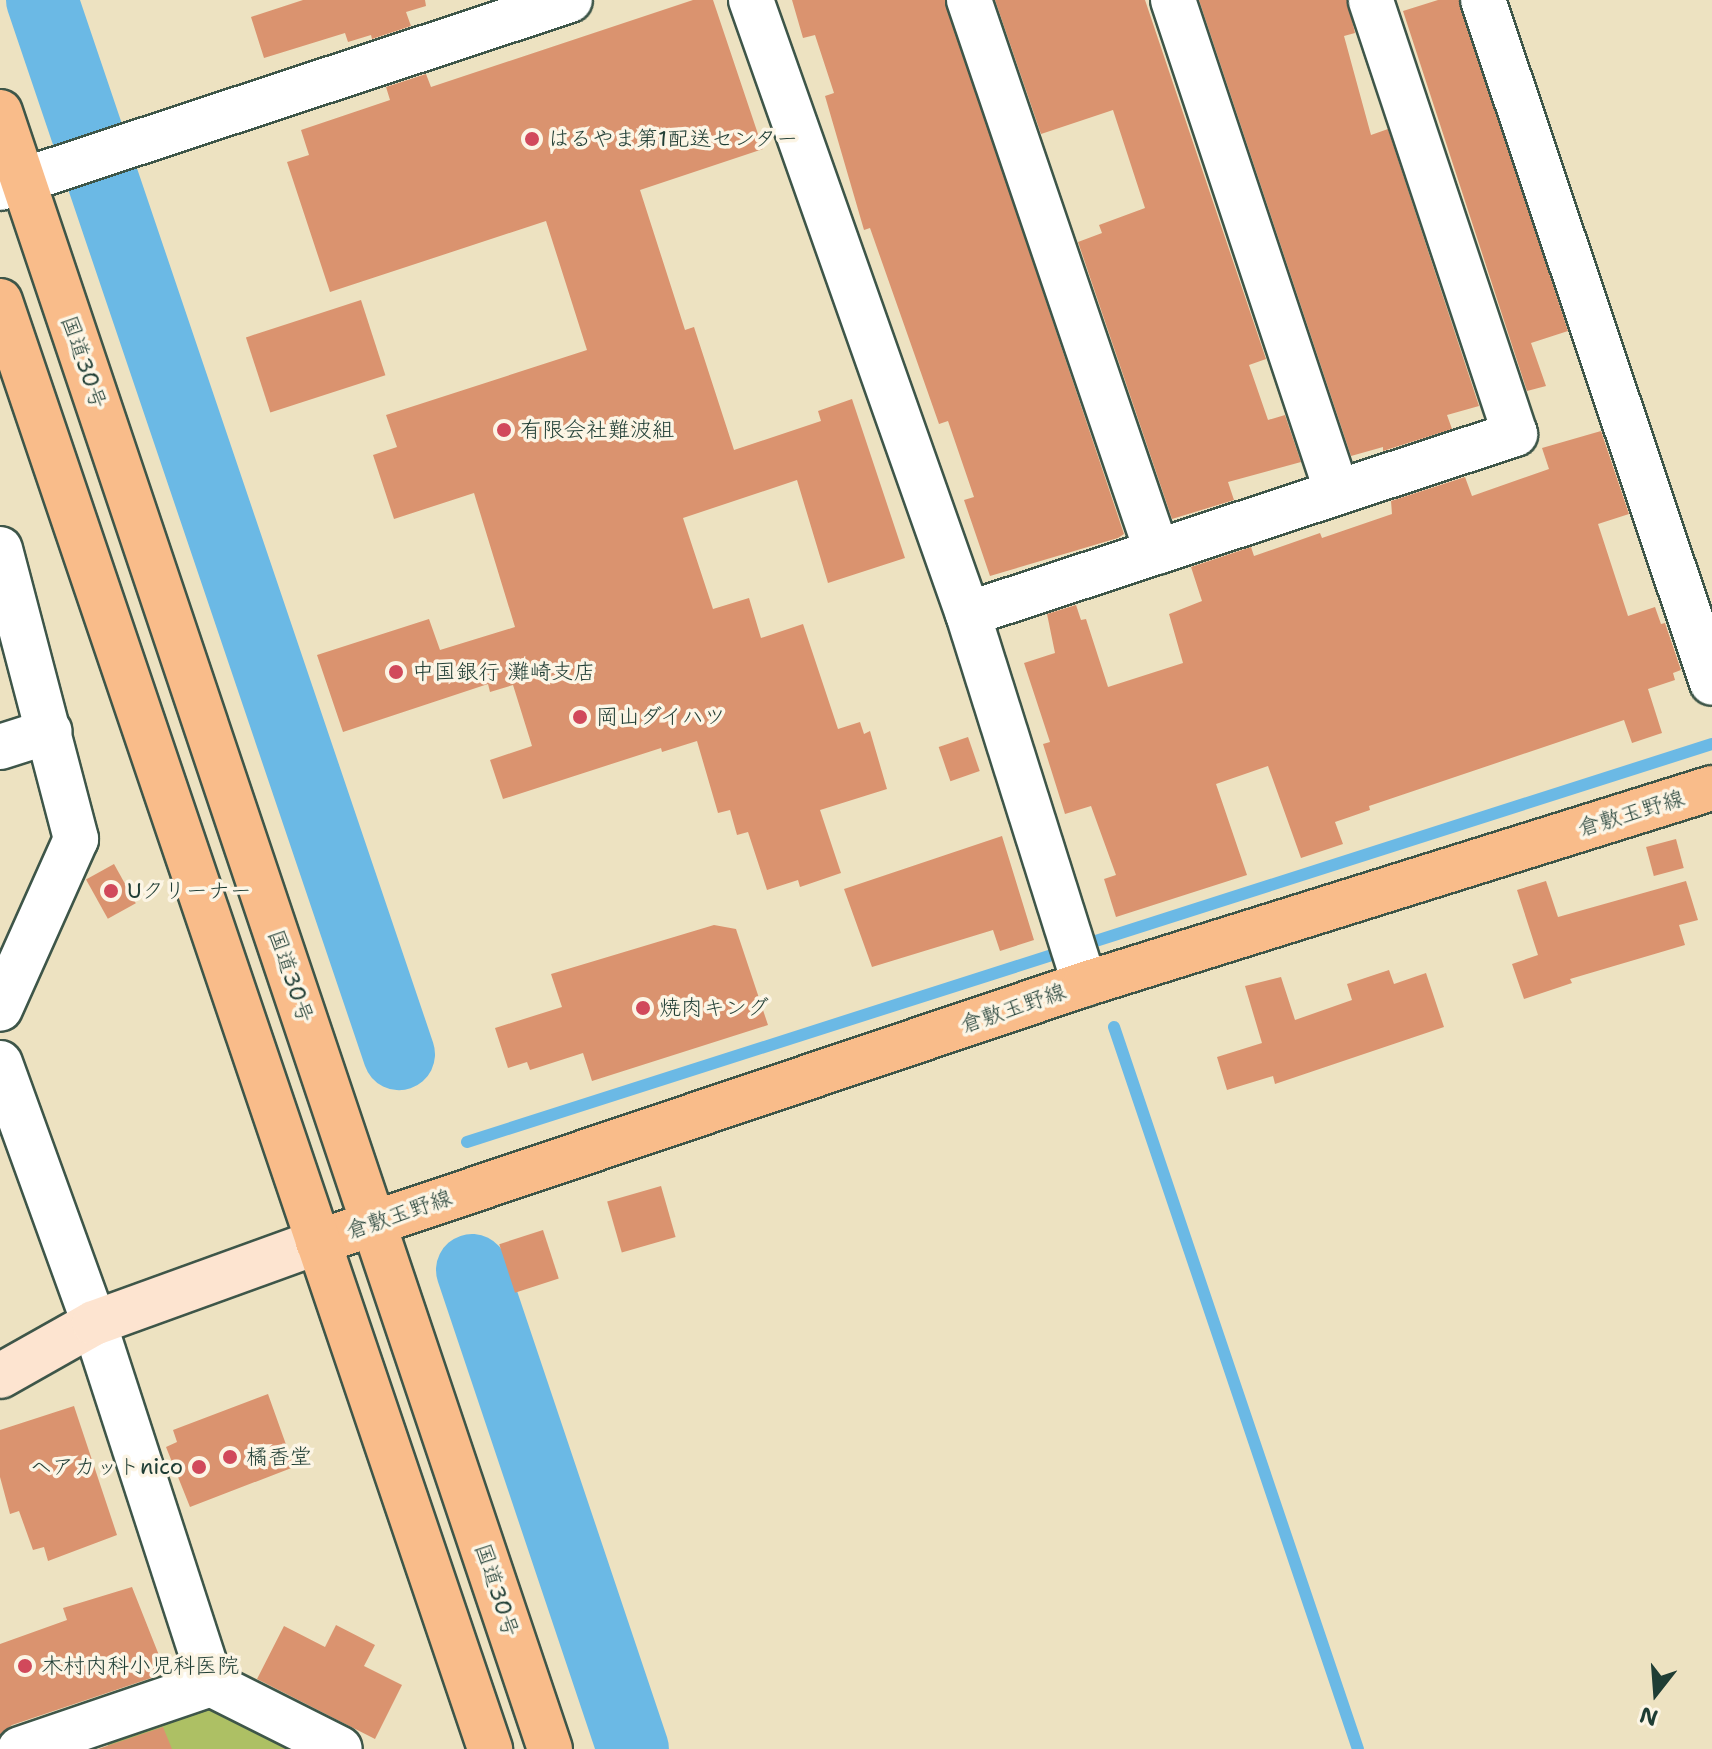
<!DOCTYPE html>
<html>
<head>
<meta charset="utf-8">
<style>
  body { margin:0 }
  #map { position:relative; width:1712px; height:1749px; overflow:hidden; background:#ede2c1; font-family:"Shantell Sans","Klee One",sans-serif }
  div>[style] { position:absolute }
  .green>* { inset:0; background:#adc064 }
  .stream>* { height:12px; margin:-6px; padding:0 6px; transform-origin:6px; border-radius:6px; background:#6bb9e5 }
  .river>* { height:72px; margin:-36px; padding:0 36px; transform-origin:36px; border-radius:36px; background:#6bb9e5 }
  .building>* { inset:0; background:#da936f; transform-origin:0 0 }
  .roads { filter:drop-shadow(2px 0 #3e5649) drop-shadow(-2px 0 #3e5649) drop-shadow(0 2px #3e5649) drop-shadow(0 -2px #3e5649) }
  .street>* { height:44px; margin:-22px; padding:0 22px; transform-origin:22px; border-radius:22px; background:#fff }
  .secondary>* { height:44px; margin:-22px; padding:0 22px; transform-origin:22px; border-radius:22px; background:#fde4d0 }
  .primary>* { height:44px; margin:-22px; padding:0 22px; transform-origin:22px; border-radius:22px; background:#f9bc8a }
  .highway>* { height:44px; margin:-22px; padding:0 22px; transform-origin:22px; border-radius:22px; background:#f9bc8a }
  .dots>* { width:22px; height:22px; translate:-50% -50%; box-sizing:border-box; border:4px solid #fcf5e5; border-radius:50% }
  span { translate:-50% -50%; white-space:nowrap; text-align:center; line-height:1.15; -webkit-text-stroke:7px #fcf5e5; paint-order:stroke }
  .poi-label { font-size:22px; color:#1f3d34 }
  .left { translate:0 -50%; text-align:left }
  .right { translate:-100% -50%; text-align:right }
  .street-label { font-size:22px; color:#1f3d34 }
  .north { position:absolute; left:1616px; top:1653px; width:80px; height:80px; -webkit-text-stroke:6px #fcf5e5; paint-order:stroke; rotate:197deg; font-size:22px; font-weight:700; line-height:32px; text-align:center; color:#1f3d34 }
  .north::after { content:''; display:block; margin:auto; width:28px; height:36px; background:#1f3d34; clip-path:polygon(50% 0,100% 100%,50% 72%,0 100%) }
</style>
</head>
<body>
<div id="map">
  <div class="green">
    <i style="clip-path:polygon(202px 1705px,294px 1749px,109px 1749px,104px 1735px)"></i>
  </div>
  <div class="stream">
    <i style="left:1114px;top:1027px;width:762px;rotate:71.33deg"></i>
    <i style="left:467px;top:1142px;width:1307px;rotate:-17.73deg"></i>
  </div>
  <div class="river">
    <i style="left:42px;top:0;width:1113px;rotate:71.29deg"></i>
    <i style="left:472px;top:1270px;width:505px;rotate:71.42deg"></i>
  </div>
  <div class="building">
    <i style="clip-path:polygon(303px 0,425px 0,426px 6px,406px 12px,411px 26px,372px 39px,371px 35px,348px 42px,345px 33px,264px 58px,251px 17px)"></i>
    <i style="clip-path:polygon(693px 0,713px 0,763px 149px,640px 190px,685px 330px,694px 327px,734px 450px,821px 421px,818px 411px,852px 399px,905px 558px,828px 583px,797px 480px,683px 518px,713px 609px,749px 598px,761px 638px,803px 624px,838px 729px,860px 722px,864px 734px,870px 731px,887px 789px,820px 810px,841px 873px,800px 887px,798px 880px,767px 890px,748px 832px,737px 835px,730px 810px,718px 813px,697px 741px,662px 752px,661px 748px,503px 799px,490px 760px,532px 746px,513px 685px,490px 692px,488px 684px,343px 732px,317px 655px,429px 619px,440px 650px,515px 627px,474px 493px,394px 519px,373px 455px,397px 447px,386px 415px,587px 350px,546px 221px,330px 292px,287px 162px,309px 155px,301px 130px,390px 100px,386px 87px,426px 74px,431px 87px)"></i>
    <i style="clip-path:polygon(792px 0,945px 0,1124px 534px,1118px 538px,990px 576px,964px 500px,974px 497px,948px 421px,939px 424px,870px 228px,864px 230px,825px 96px,834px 93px,815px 35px,803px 38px)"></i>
    <i style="clip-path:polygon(995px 0,1145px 0,1266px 359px,1249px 365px,1268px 420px,1285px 415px,1301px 462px,1228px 482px,1234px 500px,1172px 519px,1078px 242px,1102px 233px,1099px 225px,1145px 208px,1113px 110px,1041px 134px)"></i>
    <i style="clip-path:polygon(1199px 0,1347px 0,1355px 33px,1344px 36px,1371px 135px,1388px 129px,1479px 406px,1447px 415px,1452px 429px,1383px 451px,1383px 447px,1351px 456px)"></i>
    <i style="clip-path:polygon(1438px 0,1459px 0,1568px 331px,1531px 343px,1546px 386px,1527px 391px,1403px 11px)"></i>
    <i style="left:361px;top:300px;width:79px;height:121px;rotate:72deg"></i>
    <i style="clip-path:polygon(1601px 431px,1629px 514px,1598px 524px,1628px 616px,1655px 607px,1661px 624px,1665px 623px,1681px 670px,1673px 673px,1675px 680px,1648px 689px,1662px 733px,1632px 743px,1624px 720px,1369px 806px,1370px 810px,1335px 822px,1343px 844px,1301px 858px,1268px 766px,1216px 784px,1247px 875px,1116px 917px,1104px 879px,1116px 875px,1091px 806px,1065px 814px,1043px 744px,1050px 742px,1024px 663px,1055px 653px,1047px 614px,1076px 605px,1081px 620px,1086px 619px,1108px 687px,1183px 663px,1169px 614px,1202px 601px,1191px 567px,1251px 547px,1254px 556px,1320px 533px,1322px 538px,1392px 514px,1391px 501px,1465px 477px,1472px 496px,1549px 469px,1542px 448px)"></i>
    <i style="left:968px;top:737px;width:36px;height:31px;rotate:71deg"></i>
    <i style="clip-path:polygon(1002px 836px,1034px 940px,1000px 951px,993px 930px,872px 967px,844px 889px)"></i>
    <i style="left:1676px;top:839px;width:30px;height:31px;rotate:75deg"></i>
    <i style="left:114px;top:864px;width:45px;height:32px;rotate:61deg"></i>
    <i style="clip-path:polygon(1546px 881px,1558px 917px,1686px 881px,1698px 920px,1679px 925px,1685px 945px,1570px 979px,1572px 983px,1524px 999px,1512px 964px,1538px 955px,1517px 890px)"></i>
    <i style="clip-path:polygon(714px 925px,736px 929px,768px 1025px,592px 1081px,583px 1053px,530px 1070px,527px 1062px,508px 1068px,495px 1028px,562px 1007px,551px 974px)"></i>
    <i style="clip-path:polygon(1389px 970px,1394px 984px,1426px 973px,1444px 1027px,1275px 1084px,1273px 1076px,1227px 1090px,1217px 1057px,1262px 1043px,1245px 986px,1281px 977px,1295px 1020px,1352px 1000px,1347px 984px)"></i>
    <i style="left:661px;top:1186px;width:53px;height:56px;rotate:74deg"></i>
    <i style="left:543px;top:1230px;width:51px;height:46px;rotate:72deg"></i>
    <i style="clip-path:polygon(268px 1394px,294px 1467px,190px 1507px,166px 1447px,177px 1442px,173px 1430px)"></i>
    <i style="clip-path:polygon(74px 1406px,117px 1535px,48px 1561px,44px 1547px,33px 1550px,19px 1511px,10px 1514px,0 1477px,0 1430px)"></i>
    <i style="clip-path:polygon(132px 1587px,166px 1673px,12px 1725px,0 1735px,0 1644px,67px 1620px,63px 1608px)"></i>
    <i style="clip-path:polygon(336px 1625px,375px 1645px,364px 1666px,402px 1685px,375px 1739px,257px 1679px,284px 1626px,325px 1647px)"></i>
    <i style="clip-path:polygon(163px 1727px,172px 1749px,98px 1749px)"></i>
  </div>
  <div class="roads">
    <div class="street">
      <i style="left:751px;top:0;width:651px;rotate:70.54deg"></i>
      <i style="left:968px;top:614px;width:388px;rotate:72.5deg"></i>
      <i style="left:969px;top:0;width:583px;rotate:71.19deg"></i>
      <i style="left:1173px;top:0;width:519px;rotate:71.57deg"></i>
      <i style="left:1483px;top:0;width:720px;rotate:71.46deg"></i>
      <i style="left:0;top:188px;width:600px;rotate:-18.25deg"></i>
      <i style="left:0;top:549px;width:300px;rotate:75.3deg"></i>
      <i style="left:76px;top:839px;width:186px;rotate:114.1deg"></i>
      <i style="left:968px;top:614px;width:576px;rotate:-18.21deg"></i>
      <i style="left:1515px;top:434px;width:457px;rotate:-108.4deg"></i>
      <i style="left:0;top:747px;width:52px;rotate:-17.7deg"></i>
      <i style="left:0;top:1063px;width:276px;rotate:70.1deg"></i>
      <i style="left:94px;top:1323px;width:379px;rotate:72deg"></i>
      <i style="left:211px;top:1684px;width:144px;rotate:26.7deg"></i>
      <i style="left:20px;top:1749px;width:202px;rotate:-18.8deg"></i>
    </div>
    <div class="secondary">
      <i style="left:0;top:1376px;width:108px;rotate:-29.4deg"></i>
      <i style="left:94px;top:1323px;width:238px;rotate:-19.9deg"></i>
    </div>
    <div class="primary">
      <i style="left:318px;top:1242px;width:809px;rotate:-18.59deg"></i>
      <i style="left:1085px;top:984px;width:657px;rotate:-17.36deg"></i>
    </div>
    <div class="highway">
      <i style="left:0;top:112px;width:1727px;rotate:71.43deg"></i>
      <i style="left:0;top:301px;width:1529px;rotate:71.3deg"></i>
    </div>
  </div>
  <div class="dots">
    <i style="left:532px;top:139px;background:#d1495b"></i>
    <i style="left:504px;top:430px;background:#d1495b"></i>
    <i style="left:396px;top:672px;background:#d1495b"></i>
    <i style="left:580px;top:717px;background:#d1495b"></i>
    <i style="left:111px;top:891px;background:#d1495b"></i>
    <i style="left:643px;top:1008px;background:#d1495b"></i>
    <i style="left:230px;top:1457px;background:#d1495b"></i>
    <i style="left:199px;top:1467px;background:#d1495b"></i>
    <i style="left:25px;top:1666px;background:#d1495b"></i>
  </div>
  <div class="poi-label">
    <span class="left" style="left:548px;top:139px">はるやま第1配送センター</span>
    <span class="left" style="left:520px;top:430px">有限会社難波組</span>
    <span class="left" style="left:412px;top:672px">中国銀行 灘崎支店</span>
    <span class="left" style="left:596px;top:717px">岡山ダイハツ</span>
    <span class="left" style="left:127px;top:891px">Uクリーナー</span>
    <span class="left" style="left:659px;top:1008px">焼肉キング</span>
    <span class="left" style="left:246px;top:1457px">橘香堂</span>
    <span class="right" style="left:183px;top:1467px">ヘアカットnico</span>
    <span class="left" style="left:41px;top:1666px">木村内科小児科医院</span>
  </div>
  <div class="street-label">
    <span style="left:84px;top:362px;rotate:71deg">国道30号</span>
    <span style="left:1631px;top:813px;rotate:-17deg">倉敷玉野線</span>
    <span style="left:291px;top:976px;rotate:71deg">国道30号</span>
    <span style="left:1013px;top:1008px;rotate:-19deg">倉敷玉野線</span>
    <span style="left:399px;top:1214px;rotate:-19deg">倉敷玉野線</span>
    <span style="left:497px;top:1590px;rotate:72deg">国道30号</span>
  </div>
  <div class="north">N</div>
</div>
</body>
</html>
